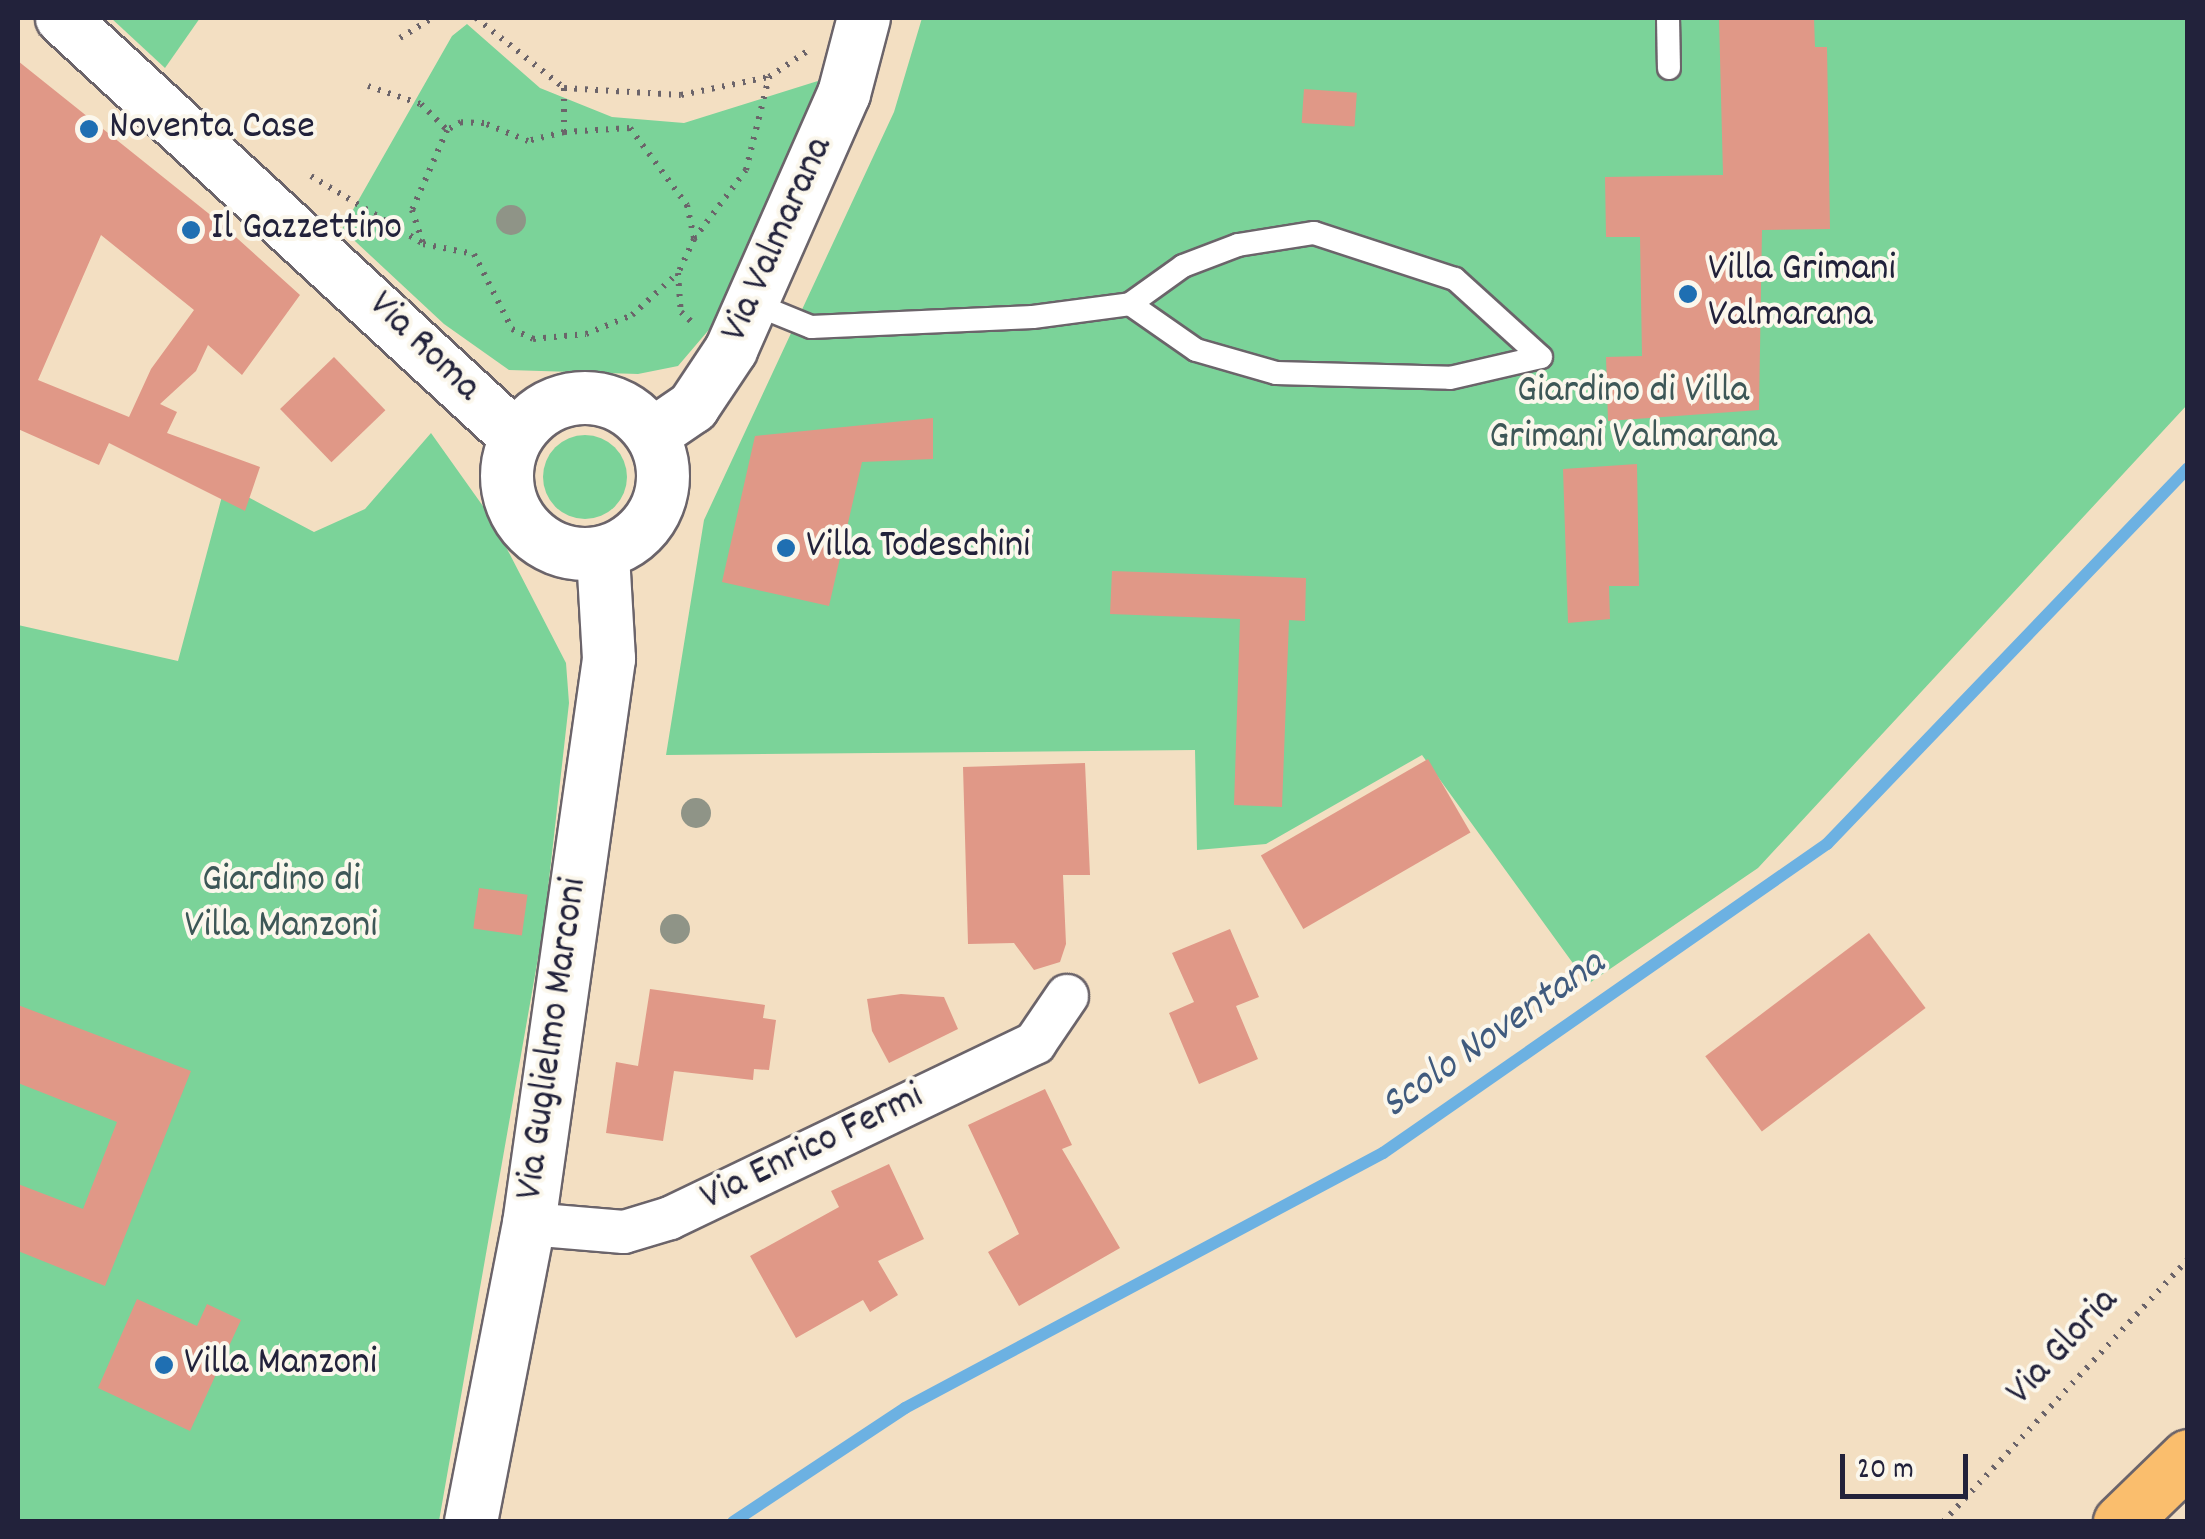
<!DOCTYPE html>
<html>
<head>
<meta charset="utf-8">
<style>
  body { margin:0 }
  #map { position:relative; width:2205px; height:1539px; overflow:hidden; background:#f3dfc2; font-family:Dekko,sans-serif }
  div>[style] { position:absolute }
  .green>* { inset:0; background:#7bd399 }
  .round { border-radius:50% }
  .stream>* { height:12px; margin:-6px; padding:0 6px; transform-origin:6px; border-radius:6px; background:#6cb1e2 }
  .building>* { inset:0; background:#e09887; transform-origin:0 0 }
  .path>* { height:6px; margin-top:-3px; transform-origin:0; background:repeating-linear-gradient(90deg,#6b646a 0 2.5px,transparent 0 10.5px) }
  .roads { filter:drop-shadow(2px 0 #6b646a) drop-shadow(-2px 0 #6b646a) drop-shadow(0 2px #6b646a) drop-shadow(0 -2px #6b646a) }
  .service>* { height:22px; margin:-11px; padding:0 11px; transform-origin:11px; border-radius:11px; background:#fff }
  .minor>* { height:42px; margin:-21px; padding:0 21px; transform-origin:21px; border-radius:21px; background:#fff }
  .tertiary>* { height:52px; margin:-26px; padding:0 26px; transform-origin:26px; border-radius:26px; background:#fff }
  .tertiary>.ring { margin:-26px; padding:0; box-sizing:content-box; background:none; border:52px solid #fff; border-radius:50% }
  .motorway>* { height:55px; margin:-27.5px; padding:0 27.5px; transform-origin:27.5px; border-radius:27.5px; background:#fabe6d }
  .trees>* { width:30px; height:30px; margin:-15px; border-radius:50%; background:#8f9487 }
  .dots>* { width:28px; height:28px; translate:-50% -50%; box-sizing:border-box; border:5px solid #fbf7ec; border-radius:50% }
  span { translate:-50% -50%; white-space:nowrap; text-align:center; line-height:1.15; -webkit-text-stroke:8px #fbf7ec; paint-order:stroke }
  .poi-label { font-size:40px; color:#22223b }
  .left { translate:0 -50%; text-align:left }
  .street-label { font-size:40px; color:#22223b }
  .park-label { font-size:40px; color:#3d5757 }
  .water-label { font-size:42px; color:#405b7e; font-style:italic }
  .frame { position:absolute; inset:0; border:20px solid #22223b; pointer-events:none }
  .scale { position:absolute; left:1840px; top:1454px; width:128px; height:45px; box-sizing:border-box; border:5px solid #22223b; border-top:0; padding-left:12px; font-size:30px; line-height:35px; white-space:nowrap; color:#22223b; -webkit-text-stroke:8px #fbf7ec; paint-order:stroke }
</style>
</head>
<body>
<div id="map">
  <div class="green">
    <i style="clip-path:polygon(111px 18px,200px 18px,165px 68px)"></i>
    <i style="clip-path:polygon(922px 18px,2187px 18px,2187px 405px,1758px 868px,1588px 984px,1422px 755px,1266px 844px,1197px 850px,1195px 750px,666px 755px,704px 520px,894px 112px)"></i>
    <i style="clip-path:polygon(467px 24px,540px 88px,612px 117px,684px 123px,821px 80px,724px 312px,678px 366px,638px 374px,509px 370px,444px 324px,342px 229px,452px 36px)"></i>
    <i style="clip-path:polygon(431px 433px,490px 516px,566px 663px,569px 703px,544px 924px,439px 1521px,18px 1522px,18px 625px,178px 661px,225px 485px,314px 532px,365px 509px)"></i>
    <i class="round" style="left:543px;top:435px;width:84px;height:84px"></i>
  </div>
  <div class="stream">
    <i style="left:733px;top:1522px;width:206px;rotate:-33.5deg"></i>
    <i style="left:905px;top:1408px;width:542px;rotate:-28.08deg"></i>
    <i style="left:1383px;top:1153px;width:541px;rotate:-34.84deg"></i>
    <i style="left:1827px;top:844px;width:521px;rotate:-46.17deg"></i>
  </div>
  <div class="building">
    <i style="clip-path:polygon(1719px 18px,1814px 18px,1815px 47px,1827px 47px,1830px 229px,1762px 230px,1759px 410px,1608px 421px,1606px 357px,1642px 356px,1640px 237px,1606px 237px,1605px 177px,1723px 175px)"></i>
    <i style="clip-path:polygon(evenodd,18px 61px,218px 221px,300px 295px,242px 375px,208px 345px,196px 371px,160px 404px,177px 412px,167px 433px,260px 467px,245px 511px,109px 443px,99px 465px,18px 429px,18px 61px,101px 235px,194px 310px,151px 369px,129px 417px,38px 380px,101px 235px)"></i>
    <i style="left:1304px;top:89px;width:53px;height:34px;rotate:4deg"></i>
    <i style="left:334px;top:357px;width:74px;height:75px;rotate:46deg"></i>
    <i style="clip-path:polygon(933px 418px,933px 459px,862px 462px,829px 606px,722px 582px,755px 436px)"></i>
    <i style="clip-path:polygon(1637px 464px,1639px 586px,1609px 586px,1610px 619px,1568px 623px,1563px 469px)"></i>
    <i style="clip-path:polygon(1112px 571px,1306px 578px,1305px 621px,1289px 620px,1282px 807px,1234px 805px,1240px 619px,1110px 614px)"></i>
    <i style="left:1428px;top:759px;width:85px;height:193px;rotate:60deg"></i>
    <i style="clip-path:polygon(1085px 763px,1090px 875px,1063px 875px,1066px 944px,1060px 962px,1034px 970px,1014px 943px,968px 944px,963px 767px)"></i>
    <i style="left:479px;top:888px;width:49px;height:41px;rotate:8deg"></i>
    <i style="clip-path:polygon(1230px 929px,1259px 997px,1236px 1006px,1258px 1059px,1199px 1084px,1169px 1013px,1194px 1002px,1172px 953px)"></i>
    <i style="left:1869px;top:933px;width:94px;height:205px;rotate:53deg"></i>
    <i style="clip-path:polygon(650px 989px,765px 1005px,763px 1018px,776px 1020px,769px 1070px,754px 1069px,753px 1080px,674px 1071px,663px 1141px,606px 1133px,616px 1062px,638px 1066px)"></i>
    <i style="clip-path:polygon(901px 994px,944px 997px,958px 1029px,889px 1063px,872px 1031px,867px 999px)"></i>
    <i style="clip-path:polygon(18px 1005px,191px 1071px,105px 1286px,18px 1251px,18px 1184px,83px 1209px,117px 1122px,18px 1083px)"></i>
    <i style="clip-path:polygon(1045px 1089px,1072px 1145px,1062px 1149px,1120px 1248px,1019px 1306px,988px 1252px,1019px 1234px,968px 1125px)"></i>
    <i style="clip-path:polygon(889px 1164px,924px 1239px,878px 1261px,898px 1295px,870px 1312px,863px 1300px,796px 1338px,750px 1256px,839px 1207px,831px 1191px)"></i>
    <i style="clip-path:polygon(137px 1299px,197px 1326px,207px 1304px,241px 1320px,190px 1431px,98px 1388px)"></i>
  </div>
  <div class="path">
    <i style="left:476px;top:18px;width:112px;rotate:38.5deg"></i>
    <i style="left:564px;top:88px;width:117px;rotate:3.4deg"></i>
    <i style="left:681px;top:95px;width:90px;rotate:-11.6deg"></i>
    <i style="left:769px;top:77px;width:45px;rotate:-34deg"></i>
    <i style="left:400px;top:38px;width:38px;rotate:-32deg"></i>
    <i style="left:368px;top:86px;width:56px;rotate:18.8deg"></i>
    <i style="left:421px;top:104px;width:37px;rotate:45deg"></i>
    <i style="left:564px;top:88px;width:44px;rotate:90deg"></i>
    <i style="left:564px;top:132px;width:66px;rotate:-3.5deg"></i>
    <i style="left:630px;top:128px;width:96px;rotate:53.5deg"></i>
    <i style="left:687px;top:205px;width:35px;rotate:78deg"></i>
    <i style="left:694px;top:239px;width:38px;rotate:115deg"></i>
    <i style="left:678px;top:273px;width:39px;rotate:86deg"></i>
    <i style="left:681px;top:312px;width:18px;rotate:43deg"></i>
    <i style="left:564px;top:132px;width:37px;rotate:166deg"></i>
    <i style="left:528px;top:141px;width:48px;rotate:-157.8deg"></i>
    <i style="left:484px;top:123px;width:23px;rotate:-178deg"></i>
    <i style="left:461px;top:122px;width:16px;rotate:150deg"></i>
    <i style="left:447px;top:130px;width:87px;rotate:113.6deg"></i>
    <i style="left:412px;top:210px;width:36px;rotate:72deg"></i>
    <i style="left:423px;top:244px;width:52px;rotate:11.1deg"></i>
    <i style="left:474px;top:254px;width:84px;rotate:63.1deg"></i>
    <i style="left:512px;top:329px;width:23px;rotate:25deg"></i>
    <i style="left:533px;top:339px;width:53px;rotate:-5.4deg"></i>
    <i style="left:586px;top:334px;width:50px;rotate:-22.4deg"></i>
    <i style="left:632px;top:315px;width:62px;rotate:-42.4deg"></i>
    <i style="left:311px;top:176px;width:130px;rotate:31.1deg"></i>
    <i style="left:694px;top:239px;width:86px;rotate:-53deg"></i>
    <i style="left:746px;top:170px;width:96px;rotate:-76.1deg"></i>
    <i style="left:1943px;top:1522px;width:359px;rotate:-47deg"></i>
  </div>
  <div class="roads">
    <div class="service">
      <i style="left:1668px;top:18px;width:50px;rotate:88.9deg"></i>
      <i style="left:752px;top:303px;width:64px;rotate:22.1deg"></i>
      <i style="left:811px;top:327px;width:222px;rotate:-2.6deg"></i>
      <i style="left:1033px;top:317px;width:98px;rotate:-7.6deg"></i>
      <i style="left:1130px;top:304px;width:65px;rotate:-35.6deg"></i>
      <i style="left:1183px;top:266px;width:59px;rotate:-20.9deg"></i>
      <i style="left:1238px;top:245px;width:77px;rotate:-9deg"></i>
      <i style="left:1314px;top:233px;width:148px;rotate:18.1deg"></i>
      <i style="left:1455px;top:279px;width:116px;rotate:42.2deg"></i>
      <i style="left:1130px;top:304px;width:80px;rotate:34.9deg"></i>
      <i style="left:1196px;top:350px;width:83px;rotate:16deg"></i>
      <i style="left:1276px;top:373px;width:174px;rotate:1.6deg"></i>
      <i style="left:1450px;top:378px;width:93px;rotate:-13deg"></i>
    </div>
    <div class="minor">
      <i style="left:529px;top:1224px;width:95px;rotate:4.8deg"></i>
      <i style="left:624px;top:1232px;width:48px;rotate:-16.9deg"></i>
      <i style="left:670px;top:1218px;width:405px;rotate:-25.6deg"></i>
      <i style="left:1035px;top:1043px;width:57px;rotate:-55.8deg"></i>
    </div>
    <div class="tertiary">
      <i style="left:62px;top:18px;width:618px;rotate:42.7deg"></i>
      <i class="ring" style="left:507px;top:398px;width:104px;height:104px"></i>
      <i style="left:652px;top:435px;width:50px;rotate:-34.3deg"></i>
      <i style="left:693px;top:407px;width:69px;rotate:-56.3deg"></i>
      <i style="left:731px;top:350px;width:280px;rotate:-66.2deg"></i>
      <i style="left:844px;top:94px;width:79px;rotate:-75.3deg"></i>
      <i style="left:471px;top:1522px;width:304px;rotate:-79deg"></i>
      <i style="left:529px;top:1224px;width:571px;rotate:-81.94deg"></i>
      <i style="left:609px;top:659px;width:105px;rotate:-93.3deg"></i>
    </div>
    <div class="motorway">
      <i style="left:2121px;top:1522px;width:93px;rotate:-44.1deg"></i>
    </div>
  </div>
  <div class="trees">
    <i style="left:511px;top:220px"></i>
    <i style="left:696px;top:813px"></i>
    <i style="left:675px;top:929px"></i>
  </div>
  <div class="dots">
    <i style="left:89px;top:129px;background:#1f6fb2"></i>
    <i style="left:191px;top:230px;background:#1f6fb2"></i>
    <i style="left:1688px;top:294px;background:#1f6fb2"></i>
    <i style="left:786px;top:548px;background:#1f6fb2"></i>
    <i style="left:164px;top:1365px;background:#1f6fb2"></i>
  </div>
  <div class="poi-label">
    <span class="left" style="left:109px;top:129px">Noventa Case</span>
    <span class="left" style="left:211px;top:230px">Il Gazzettino</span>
    <span class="left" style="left:1708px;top:294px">Villa Grimani<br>Valmarana</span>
    <span class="left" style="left:806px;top:548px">Villa Todeschini</span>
    <span class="left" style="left:184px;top:1365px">Villa Manzoni</span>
  </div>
  <div class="street-label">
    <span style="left:779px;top:240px;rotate:-66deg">Via Valmarana</span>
    <span style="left:423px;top:348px;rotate:44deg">Via Roma</span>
    <span style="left:554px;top:1039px;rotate:-82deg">Via Guglielmo Marconi</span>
    <span style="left:813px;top:1149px;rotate:-26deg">Via Enrico Fermi</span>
    <span style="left:2064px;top:1348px;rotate:-47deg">Via Gloria</span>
  </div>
  <div class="park-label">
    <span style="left:1633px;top:416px">Giardino di Villa<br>Grimani Valmarana</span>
    <span style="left:281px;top:905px">Giardino di<br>Villa Manzoni</span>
  </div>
  <div class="water-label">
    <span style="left:1494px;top:1036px;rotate:-35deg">Scolo Noventana</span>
  </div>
  <div class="frame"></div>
  <div class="scale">20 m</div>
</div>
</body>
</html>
